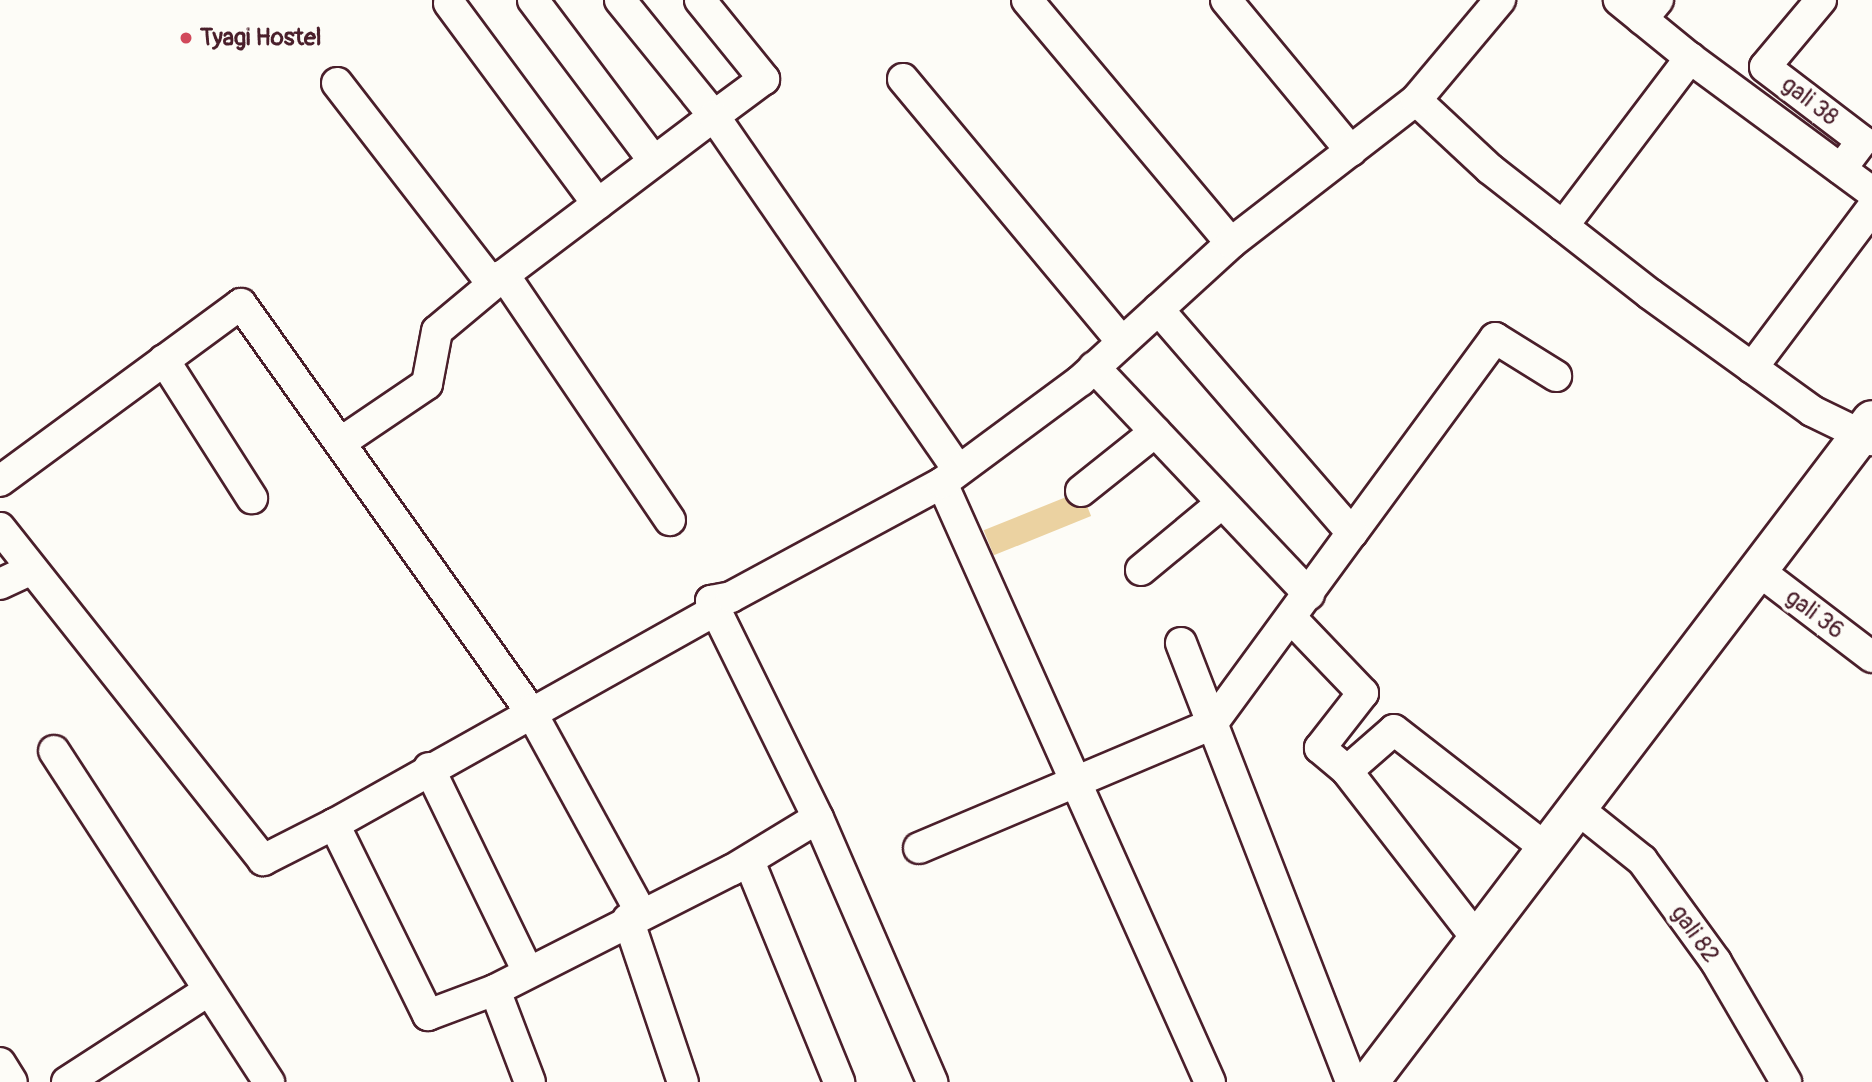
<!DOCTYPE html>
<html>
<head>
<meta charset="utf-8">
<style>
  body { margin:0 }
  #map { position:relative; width:1872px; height:1082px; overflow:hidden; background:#fdfcf7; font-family:Pangolin,sans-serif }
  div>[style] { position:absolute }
  .building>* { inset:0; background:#ebd2a1; transform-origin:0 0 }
  .roads { filter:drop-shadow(2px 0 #4a1f2b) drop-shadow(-2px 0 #4a1f2b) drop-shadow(0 2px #4a1f2b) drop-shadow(0 -2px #4a1f2b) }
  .street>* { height:30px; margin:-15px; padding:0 15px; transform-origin:15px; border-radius:15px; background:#fdfcf7 }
  .secondary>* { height:38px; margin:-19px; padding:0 19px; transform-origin:19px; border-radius:19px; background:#fdfcf7 }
  .dots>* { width:19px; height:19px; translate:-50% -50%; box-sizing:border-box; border:4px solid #fdfcf7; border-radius:50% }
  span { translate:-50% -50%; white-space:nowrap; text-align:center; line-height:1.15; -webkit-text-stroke:7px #fdfcf7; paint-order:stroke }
  .poi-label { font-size:24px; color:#4a1f2b; font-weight:700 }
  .left { translate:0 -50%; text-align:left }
  .street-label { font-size:24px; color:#4a1f2b }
</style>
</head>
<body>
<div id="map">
  <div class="building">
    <i style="left:1081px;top:491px;width:27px;height:105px;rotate:68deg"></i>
  </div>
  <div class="roads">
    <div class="street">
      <i style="left:533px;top:0;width:201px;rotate:53.1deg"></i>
      <i style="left:620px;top:0;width:149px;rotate:51deg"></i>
      <i style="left:714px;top:116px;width:263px;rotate:142.9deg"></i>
      <i style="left:504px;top:275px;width:296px;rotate:55.9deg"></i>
      <i style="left:700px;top:0;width:102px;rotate:51deg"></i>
      <i style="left:764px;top:79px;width:62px;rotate:143.5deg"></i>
      <i style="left:714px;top:116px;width:430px;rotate:55.4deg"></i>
      <i style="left:1027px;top:0;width:317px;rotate:50deg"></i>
      <i style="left:1226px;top:0;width:196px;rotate:50.4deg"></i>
      <i style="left:1821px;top:0;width:87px;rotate:129.9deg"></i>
      <i style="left:1765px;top:67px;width:122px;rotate:37.3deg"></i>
      <i style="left:1862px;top:141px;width:35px;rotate:127deg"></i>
      <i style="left:449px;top:3px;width:250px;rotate:53.5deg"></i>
      <i style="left:1642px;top:19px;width:25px;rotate:-50deg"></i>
      <i style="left:1690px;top:58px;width:226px;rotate:36.4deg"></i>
      <i style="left:903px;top:79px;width:342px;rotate:50.2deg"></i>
      <i style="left:337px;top:83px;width:249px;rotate:52.3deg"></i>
      <i style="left:489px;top:280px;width:16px;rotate:-18deg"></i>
      <i style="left:504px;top:275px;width:87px;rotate:140.1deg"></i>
      <i style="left:437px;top:331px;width:54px;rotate:100.7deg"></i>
      <i style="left:427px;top:384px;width:105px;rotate:145.9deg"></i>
      <i style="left:1416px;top:100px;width:101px;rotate:43deg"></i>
      <i style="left:1490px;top:169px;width:203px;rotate:38deg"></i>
      <i style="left:1650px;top:294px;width:200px;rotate:35.8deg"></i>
      <i style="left:1812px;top:411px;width:67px;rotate:25.8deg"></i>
      <i style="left:1563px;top:226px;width:211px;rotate:-52.9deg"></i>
      <i style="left:1690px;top:58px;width:92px;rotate:-140.8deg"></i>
      <i style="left:164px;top:360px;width:164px;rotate:57.5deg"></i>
      <i style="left:1094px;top:367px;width:313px;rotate:46.6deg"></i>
      <i style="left:1752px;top:368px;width:200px;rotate:-53.1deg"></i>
      <i style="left:0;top:481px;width:299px;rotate:-36.3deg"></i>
      <i style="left:241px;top:304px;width:498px;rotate:54.6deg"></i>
      <i style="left:530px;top:710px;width:231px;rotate:61.3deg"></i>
      <i style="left:942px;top:483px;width:656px;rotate:65.9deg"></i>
      <i style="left:1081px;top:491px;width:95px;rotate:-38.6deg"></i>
      <i style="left:0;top:528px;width:424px;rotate:51.6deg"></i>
      <i style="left:263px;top:860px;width:80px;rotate:-26.9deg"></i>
      <i style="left:1352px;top:533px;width:242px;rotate:-53.7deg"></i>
      <i style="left:1495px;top:338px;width:72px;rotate:31.9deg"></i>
      <i style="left:1141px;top:570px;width:105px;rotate:-39.6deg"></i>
      <i style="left:1759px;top:571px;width:142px;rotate:37.3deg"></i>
      <i style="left:0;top:584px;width:35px;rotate:-25deg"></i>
      <i style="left:716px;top:610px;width:438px;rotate:150.7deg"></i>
      <i style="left:334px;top:824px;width:213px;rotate:63.8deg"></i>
      <i style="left:428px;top:1015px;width:72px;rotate:-20.5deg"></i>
      <i style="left:495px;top:990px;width:266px;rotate:-26.9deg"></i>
      <i style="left:732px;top:870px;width:100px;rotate:-31.2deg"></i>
      <i style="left:818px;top:818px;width:242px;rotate:-116.2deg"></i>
      <i style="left:711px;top:601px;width:20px;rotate:-11deg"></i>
      <i style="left:731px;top:597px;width:240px;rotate:-28.4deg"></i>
      <i style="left:942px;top:483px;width:172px;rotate:-36.5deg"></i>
      <i style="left:1080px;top:381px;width:205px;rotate:-42.4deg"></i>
      <i style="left:1231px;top:243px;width:234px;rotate:-37.7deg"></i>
      <i style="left:1416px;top:100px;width:131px;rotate:-50deg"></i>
      <i style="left:1291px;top:618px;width:104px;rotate:46.2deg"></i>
      <i style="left:1363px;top:693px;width:70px;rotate:128deg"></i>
      <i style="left:1320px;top:748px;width:35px;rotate:40deg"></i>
      <i style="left:1181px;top:643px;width:471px;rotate:68.8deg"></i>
      <i style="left:54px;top:751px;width:395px;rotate:57deg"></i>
      <i style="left:429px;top:768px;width:227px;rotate:64.1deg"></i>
      <i style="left:1578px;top:809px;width:82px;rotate:38.6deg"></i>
      <i style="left:1642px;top:860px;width:126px;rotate:54deg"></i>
      <i style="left:1716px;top:962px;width:139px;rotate:59.7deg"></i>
      <i style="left:818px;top:818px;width:288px;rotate:66.6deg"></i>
      <i style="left:919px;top:848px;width:318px;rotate:-22.9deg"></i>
      <i style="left:1212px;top:724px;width:237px;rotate:-53.8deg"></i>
      <i style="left:1352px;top:533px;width:296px;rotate:-130.9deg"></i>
      <i style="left:749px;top:861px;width:239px;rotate:67.8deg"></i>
      <i style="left:628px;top:919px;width:172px;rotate:71.4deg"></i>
      <i style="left:1478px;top:940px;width:214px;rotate:-127.8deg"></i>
      <i style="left:1347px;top:771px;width:62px;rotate:-41.1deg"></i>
      <i style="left:1394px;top:730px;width:194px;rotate:37.9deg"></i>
      <i style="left:495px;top:990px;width:98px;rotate:69.2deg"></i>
      <i style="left:0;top:1063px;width:22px;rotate:58deg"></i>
      <i style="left:67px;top:1082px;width:166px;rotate:-32.9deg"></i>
    </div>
    <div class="secondary">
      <i style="left:1369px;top:1082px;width:831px;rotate:-52.77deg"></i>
    </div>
  </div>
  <div class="dots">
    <i style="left:186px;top:38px;background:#d1495b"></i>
  </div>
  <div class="poi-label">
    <span class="left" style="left:200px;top:38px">Tyagi Hostel</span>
  </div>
  <div class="street-label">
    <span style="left:1810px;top:101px;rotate:38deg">gali 38</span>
    <span style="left:1815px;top:614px;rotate:37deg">gali 36</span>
    <span style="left:1695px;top:934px;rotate:55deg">gali 82</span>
  </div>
</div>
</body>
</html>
